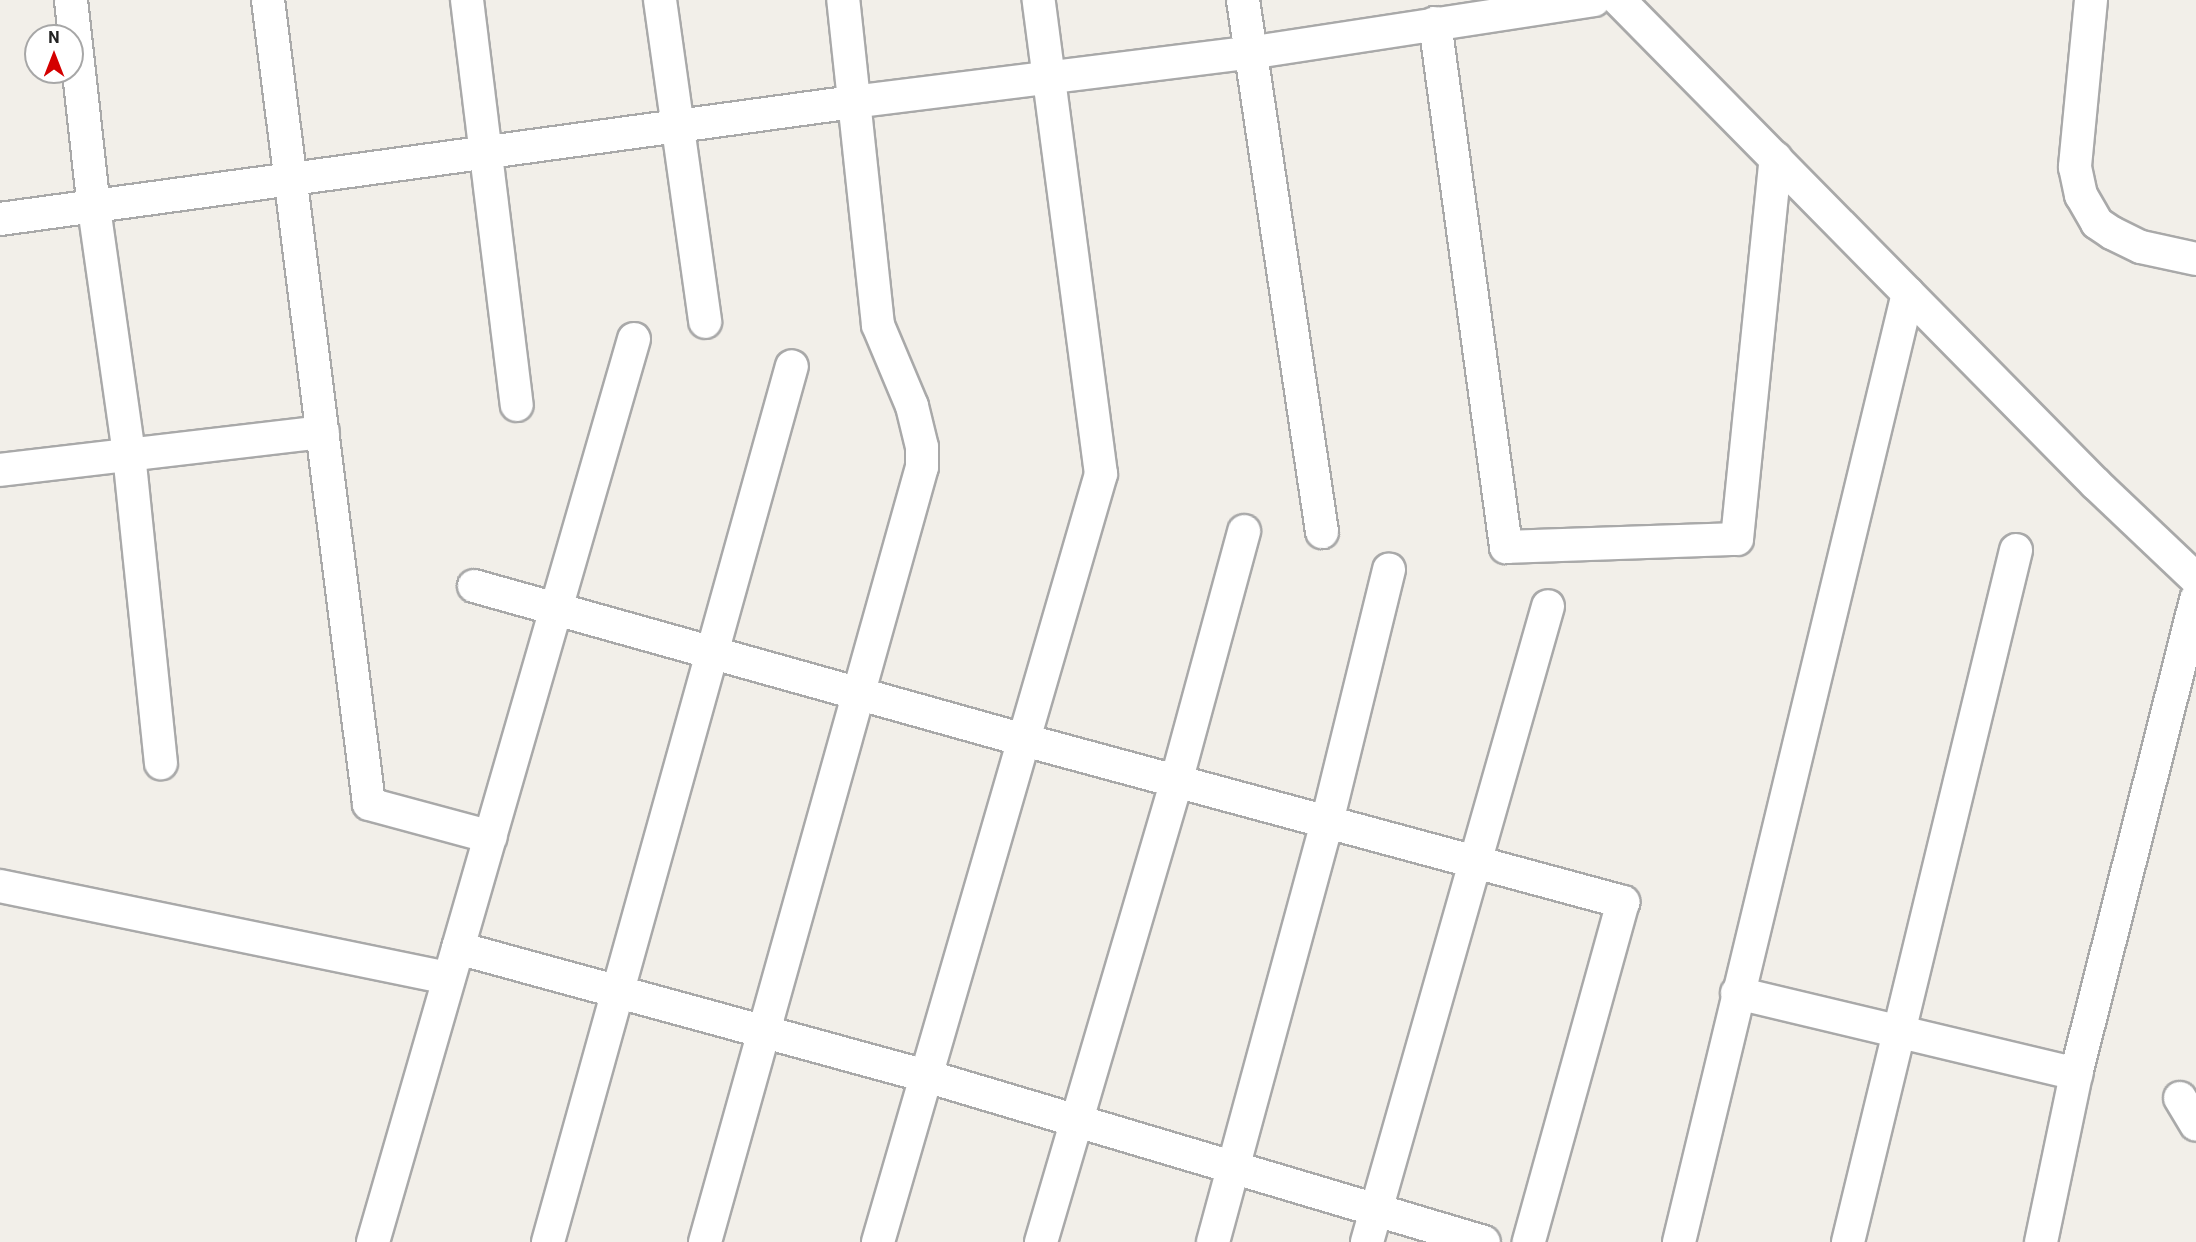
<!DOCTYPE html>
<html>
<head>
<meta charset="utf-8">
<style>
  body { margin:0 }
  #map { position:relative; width:2196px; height:1242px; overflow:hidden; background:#f2efe9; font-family:Roboto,sans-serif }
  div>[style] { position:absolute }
  .roads { filter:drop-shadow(2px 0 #a9a9a9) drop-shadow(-2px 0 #a9a9a9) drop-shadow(0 2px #a9a9a9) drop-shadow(0 -2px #a9a9a9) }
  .street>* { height:32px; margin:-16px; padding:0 16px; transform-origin:16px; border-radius:16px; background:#fff }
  span { translate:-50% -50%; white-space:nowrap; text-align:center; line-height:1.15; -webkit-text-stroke:4.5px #fff; paint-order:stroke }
  .north { position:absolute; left:24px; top:24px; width:60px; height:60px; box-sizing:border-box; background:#fff; border:2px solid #a7a7a7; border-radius:50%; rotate:0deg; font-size:16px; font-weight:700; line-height:24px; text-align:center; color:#222 }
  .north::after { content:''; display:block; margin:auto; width:21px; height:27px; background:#d40000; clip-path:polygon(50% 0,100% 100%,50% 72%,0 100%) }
</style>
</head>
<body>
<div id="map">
  <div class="roads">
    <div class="street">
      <i style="left:71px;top:0;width:209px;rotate:83.7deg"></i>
      <i style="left:94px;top:208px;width:248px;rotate:81.9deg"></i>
      <i style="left:129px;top:454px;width:311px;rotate:84.1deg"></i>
      <i style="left:268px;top:0;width:810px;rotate:82.84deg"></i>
      <i style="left:369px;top:804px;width:126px;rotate:15.1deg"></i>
      <i style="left:467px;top:0;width:408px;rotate:83deg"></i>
      <i style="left:660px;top:0;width:325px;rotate:82deg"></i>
      <i style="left:1243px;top:0;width:538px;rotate:81.55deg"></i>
      <i style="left:1619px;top:0;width:680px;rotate:45.42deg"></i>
      <i style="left:2096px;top:484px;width:138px;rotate:43.5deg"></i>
      <i style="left:2091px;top:0;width:168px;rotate:95.5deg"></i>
      <i style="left:2075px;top:167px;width:29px;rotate:78deg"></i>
      <i style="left:2081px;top:195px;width:32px;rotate:60deg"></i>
      <i style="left:2097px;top:223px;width:18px;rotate:34deg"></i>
      <i style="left:2112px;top:233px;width:32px;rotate:26deg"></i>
      <i style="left:2141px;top:247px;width:56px;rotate:12.3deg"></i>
      <i style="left:1435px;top:23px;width:529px;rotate:82.28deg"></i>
      <i style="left:1506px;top:547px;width:231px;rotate:-2deg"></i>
      <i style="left:1737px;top:539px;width:383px;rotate:-84.2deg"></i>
      <i style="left:0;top:219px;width:861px;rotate:-7.81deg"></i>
      <i style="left:853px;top:102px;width:399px;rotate:-7.1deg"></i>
      <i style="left:1249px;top:53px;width:349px;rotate:-8.7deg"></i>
      <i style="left:0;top:470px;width:325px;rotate:-6.7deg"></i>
      <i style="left:474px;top:586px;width:571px;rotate:15.64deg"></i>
      <i style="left:1024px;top:740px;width:621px;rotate:15.13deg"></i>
      <i style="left:1623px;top:902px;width:353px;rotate:105.5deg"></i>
      <i style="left:0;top:886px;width:458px;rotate:11.6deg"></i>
      <i style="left:458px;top:948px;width:485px;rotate:15.3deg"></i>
      <i style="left:926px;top:1076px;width:582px;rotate:16.57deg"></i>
      <i style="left:1737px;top:993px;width:349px;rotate:13.4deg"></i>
      <i style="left:2180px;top:1098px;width:31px;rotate:59deg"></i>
      <i style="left:373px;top:1242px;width:940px;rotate:-73.88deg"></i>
      <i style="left:548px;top:1242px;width:909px;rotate:-74.44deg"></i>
      <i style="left:705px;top:1242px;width:805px;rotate:-74.36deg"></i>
      <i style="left:922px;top:467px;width:20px;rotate:-90deg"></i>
      <i style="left:922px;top:447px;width:42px;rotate:-103.7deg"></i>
      <i style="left:912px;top:406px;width:88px;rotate:-112.8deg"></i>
      <i style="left:878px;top:325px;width:327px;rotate:-96.1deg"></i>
      <i style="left:878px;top:1242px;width:800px;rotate:-73.81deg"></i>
      <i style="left:1101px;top:474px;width:478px;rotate:-97.5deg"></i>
      <i style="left:1041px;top:1242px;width:479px;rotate:-73.6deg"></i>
      <i style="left:1176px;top:782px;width:260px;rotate:-74.8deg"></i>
      <i style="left:1213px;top:1242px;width:435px;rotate:-74.8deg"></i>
      <i style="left:1327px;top:822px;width:260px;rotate:-76.2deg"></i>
      <i style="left:1367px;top:1242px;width:661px;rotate:-74.11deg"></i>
      <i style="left:1679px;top:1242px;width:976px;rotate:-76.43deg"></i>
      <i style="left:1848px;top:1242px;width:712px;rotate:-76.35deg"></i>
      <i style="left:2041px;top:1242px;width:172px;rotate:-78.2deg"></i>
      <i style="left:2076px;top:1074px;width:490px;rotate:-75.8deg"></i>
    </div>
  </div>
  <div class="north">N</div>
</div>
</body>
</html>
